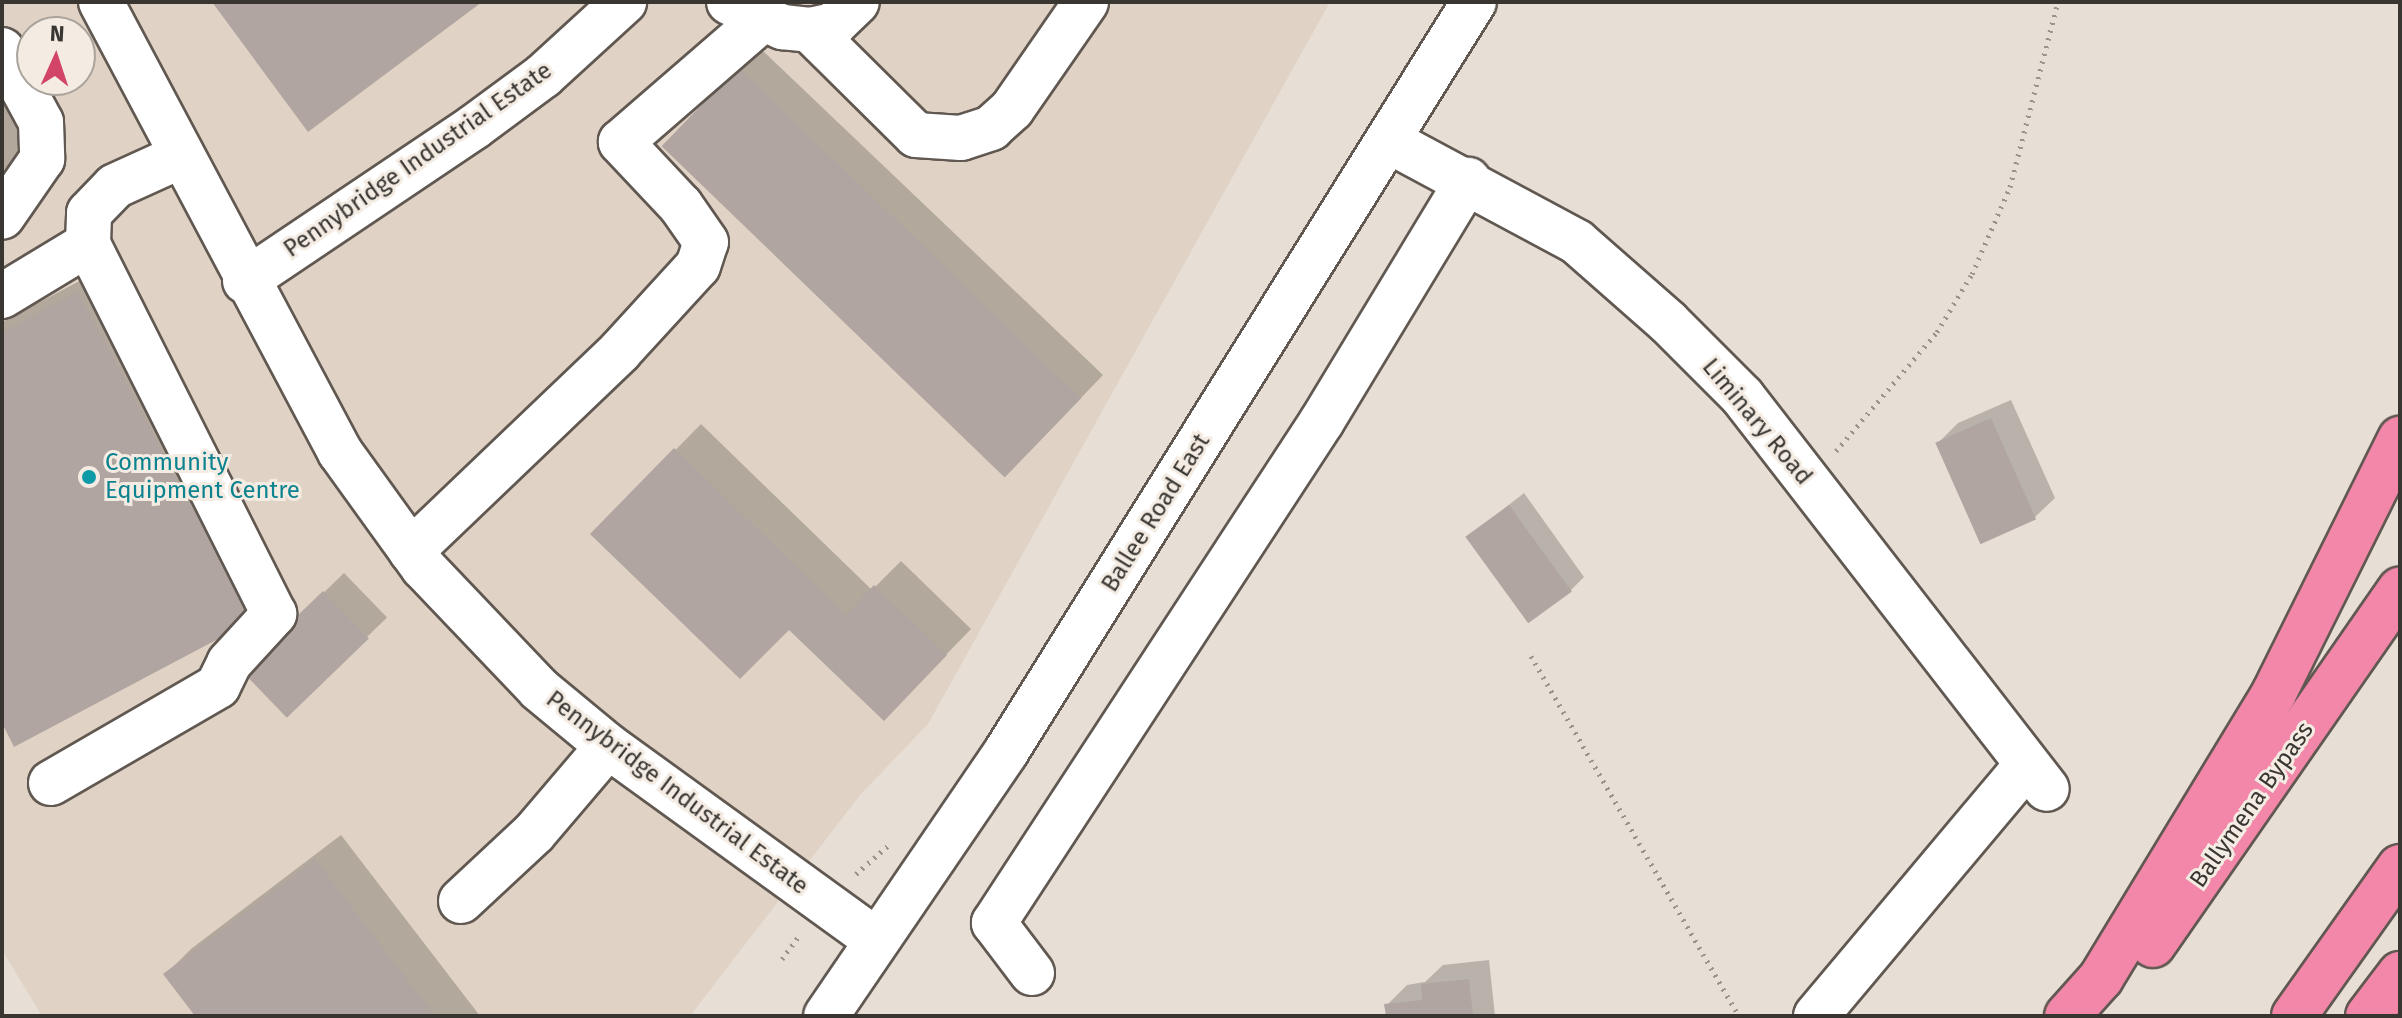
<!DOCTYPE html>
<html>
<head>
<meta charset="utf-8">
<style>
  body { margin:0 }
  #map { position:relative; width:2402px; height:1018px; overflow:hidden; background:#e7dfd6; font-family:"Fira Sans",sans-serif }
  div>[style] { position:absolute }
  .built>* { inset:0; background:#e0d2c4 }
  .shadow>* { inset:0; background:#0003; transform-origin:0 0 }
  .building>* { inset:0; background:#b0a5a0; transform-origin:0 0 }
  .path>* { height:5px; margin-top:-2.5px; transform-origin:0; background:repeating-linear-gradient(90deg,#99938c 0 2px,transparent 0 8px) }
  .roads { filter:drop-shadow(2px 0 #605851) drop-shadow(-2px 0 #605851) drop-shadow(0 2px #605851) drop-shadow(0 -2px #605851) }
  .minor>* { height:44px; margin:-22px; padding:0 22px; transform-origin:22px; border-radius:22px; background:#fff }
  .highway>* { height:44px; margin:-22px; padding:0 22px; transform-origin:22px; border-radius:22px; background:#f287a9 }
  .dots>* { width:22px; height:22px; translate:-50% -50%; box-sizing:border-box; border:4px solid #f4ece3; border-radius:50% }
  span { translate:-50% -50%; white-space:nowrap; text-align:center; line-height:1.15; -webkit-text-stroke:6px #f4ece3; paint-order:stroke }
  .street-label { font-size:24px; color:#393632 }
  .culture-label { font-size:24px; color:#0d838f }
  .left { translate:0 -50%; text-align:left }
  .frame { position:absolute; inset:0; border:4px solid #393632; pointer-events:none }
  .north { position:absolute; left:16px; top:16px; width:80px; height:80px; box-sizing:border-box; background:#f4ece3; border:2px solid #a9a39c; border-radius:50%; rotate:3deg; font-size:22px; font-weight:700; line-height:32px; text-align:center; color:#393632 }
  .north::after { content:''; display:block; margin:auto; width:28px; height:36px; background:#d3446b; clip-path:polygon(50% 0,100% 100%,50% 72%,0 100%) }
</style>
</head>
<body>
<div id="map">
  <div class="built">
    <i style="clip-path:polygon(evenodd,2px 2px,1330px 2px,928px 724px,860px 795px,690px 1016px,42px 1016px,2px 950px,2px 2px,32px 32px,80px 32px,80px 80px,32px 80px,32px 32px)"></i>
  </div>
  <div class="shadow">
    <i style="clip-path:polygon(760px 48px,1103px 375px,1028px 453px,665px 146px)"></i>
    <i style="clip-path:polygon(2px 94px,31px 146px,2px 171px)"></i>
    <i style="clip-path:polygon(104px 268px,276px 594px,251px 620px,2px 719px,2px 322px)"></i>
    <i style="clip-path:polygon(2011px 400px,2055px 498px,2034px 518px,1938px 443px,1958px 423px)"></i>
    <i style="clip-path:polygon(701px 424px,872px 590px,901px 561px,971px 629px,909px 693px,789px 627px,593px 534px)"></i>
    <i style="clip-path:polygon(1524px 493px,1584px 577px,1570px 591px,1468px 537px)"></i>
    <i style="left:344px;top:573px;width:62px;height:139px;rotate:46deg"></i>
    <i style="clip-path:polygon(341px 835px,480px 1016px,197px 1016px,166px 974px,191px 949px)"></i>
    <i style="clip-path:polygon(1489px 960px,1495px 1016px,1388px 1016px,1387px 1005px,1407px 985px,1425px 982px,1443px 965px)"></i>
  </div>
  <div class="building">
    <i style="clip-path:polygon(212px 2px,482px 2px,308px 132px)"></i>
    <i style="left:738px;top:67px;width:477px;height:110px;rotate:44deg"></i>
    <i style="clip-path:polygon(78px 292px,252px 621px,14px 747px,2px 723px,2px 332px)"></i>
    <i style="left:1991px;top:418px;width:111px;height:61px;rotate:66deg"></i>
    <i style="clip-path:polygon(674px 448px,846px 615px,874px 585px,947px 655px,884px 721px,789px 630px,740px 679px,590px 534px)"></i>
    <i style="left:1509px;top:505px;width:107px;height:54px;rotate:54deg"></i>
    <i style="left:323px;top:591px;width:66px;height:114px;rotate:46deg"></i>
    <i style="clip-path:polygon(315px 859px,435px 1016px,195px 1016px,163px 974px)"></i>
    <i style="clip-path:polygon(1469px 979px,1473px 1016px,1386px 1016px,1384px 1004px,1422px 1000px,1421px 984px)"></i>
  </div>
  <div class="path">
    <i style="left:1836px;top:451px;width:156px;rotate:-49.7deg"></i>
    <i style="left:1937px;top:332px;width:68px;rotate:-58.9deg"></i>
    <i style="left:1972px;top:274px;width:95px;rotate:-66.4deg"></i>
    <i style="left:2010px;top:187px;width:191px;rotate:-75.5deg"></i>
    <i style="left:1531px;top:656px;width:416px;rotate:60deg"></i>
    <i style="left:856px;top:874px;width:45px;rotate:-41.4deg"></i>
    <i style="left:782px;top:959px;width:31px;rotate:-54deg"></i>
  </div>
  <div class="roads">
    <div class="minor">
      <i style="left:101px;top:2px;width:510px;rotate:62.03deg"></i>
      <i style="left:340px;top:452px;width:142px;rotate:54.2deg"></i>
      <i style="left:423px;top:567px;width:168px;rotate:46.4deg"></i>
      <i style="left:539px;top:689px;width:89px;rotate:39.6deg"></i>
      <i style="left:608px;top:746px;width:331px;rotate:35.9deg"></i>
      <i style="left:729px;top:2px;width:59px;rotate:25.3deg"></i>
      <i style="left:782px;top:27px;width:28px;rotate:6deg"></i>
      <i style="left:810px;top:30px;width:24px;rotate:-12deg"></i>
      <i style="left:833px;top:25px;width:33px;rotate:-44deg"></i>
      <i style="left:810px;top:30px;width:149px;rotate:44.7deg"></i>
      <i style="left:916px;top:135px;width:45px;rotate:3.8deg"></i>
      <i style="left:961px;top:138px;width:32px;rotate:-18deg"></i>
      <i style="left:991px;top:128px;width:28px;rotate:-42deg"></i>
      <i style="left:1012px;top:109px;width:130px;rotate:-55.3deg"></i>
      <i style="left:2px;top:50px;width:82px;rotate:61.6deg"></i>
      <i style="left:41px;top:122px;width:37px;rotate:88deg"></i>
      <i style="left:42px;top:159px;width:70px;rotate:124.6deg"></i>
      <i style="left:1389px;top:141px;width:213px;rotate:28.2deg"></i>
      <i style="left:1577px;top:242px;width:121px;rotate:41.3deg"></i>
      <i style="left:1668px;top:322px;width:105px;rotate:45deg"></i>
      <i style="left:1742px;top:396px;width:497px;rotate:52.2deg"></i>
      <i style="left:245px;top:281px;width:276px;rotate:-33.9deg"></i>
      <i style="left:474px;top:127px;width:86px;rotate:-36.5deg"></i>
      <i style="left:543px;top:76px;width:110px;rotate:-42.4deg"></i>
      <i style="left:2px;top:296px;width:100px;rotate:-31.2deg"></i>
      <i style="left:411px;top:551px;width:289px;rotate:-43.7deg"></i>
      <i style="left:620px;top:351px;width:115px;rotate:-47.5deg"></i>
      <i style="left:698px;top:266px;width:25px;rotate:-72deg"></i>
      <i style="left:706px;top:242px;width:44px;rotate:-124.8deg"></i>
      <i style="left:681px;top:206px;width:88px;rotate:-133.2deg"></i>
      <i style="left:621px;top:142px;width:186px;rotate:-40.9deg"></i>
      <i style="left:51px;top:783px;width:193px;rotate:-30.1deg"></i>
      <i style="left:218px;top:686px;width:25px;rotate:-64deg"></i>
      <i style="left:229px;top:663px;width:67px;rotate:-47.4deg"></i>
      <i style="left:274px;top:614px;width:414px;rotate:-116.7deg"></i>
      <i style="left:88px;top:244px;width:31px;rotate:-88deg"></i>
      <i style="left:89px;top:213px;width:37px;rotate:-46deg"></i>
      <i style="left:115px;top:186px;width:72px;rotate:-24.4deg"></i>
      <i style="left:461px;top:901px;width:100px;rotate:-43deg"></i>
      <i style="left:534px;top:833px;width:114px;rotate:-49.6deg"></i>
      <i style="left:1032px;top:973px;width:63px;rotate:-127.2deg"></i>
      <i style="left:994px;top:923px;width:600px;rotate:-56.84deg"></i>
      <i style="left:1322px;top:421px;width:282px;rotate:-58.8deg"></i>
      <i style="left:826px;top:1016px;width:320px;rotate:-55.7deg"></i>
      <i style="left:1006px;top:752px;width:884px;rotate:-58.04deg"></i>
      <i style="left:1816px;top:1016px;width:326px;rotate:-50deg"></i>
    </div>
    <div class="highway">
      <i style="left:2153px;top:945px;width:433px;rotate:-55.2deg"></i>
      <i style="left:2067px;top:1016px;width:51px;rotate:-48.2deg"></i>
      <i style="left:2101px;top:978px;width:333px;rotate:-58.7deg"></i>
      <i style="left:2274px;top:693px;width:284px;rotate:-63.6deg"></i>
      <i style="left:2294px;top:1016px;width:183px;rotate:-54.6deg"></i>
      <i style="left:2368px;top:1016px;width:53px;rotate:-52.7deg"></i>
    </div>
  </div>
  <div class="dots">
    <i style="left:89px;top:477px;background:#0f9aa8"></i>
  </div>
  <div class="street-label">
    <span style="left:418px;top:160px;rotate:-35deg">Pennybridge Industrial Estate</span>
    <span style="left:1757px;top:422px;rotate:50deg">Liminary Road</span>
    <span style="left:1156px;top:513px;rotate:-58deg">Ballee Road East</span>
    <span style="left:677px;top:793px;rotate:37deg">Pennybridge Industrial Estate</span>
    <span style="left:2252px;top:805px;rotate:-55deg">Ballymena Bypass</span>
  </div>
  <div class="culture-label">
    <span class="left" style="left:105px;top:477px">Community<br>Equipment Centre</span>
  </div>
  <div class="frame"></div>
  <div class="north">N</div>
</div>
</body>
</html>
